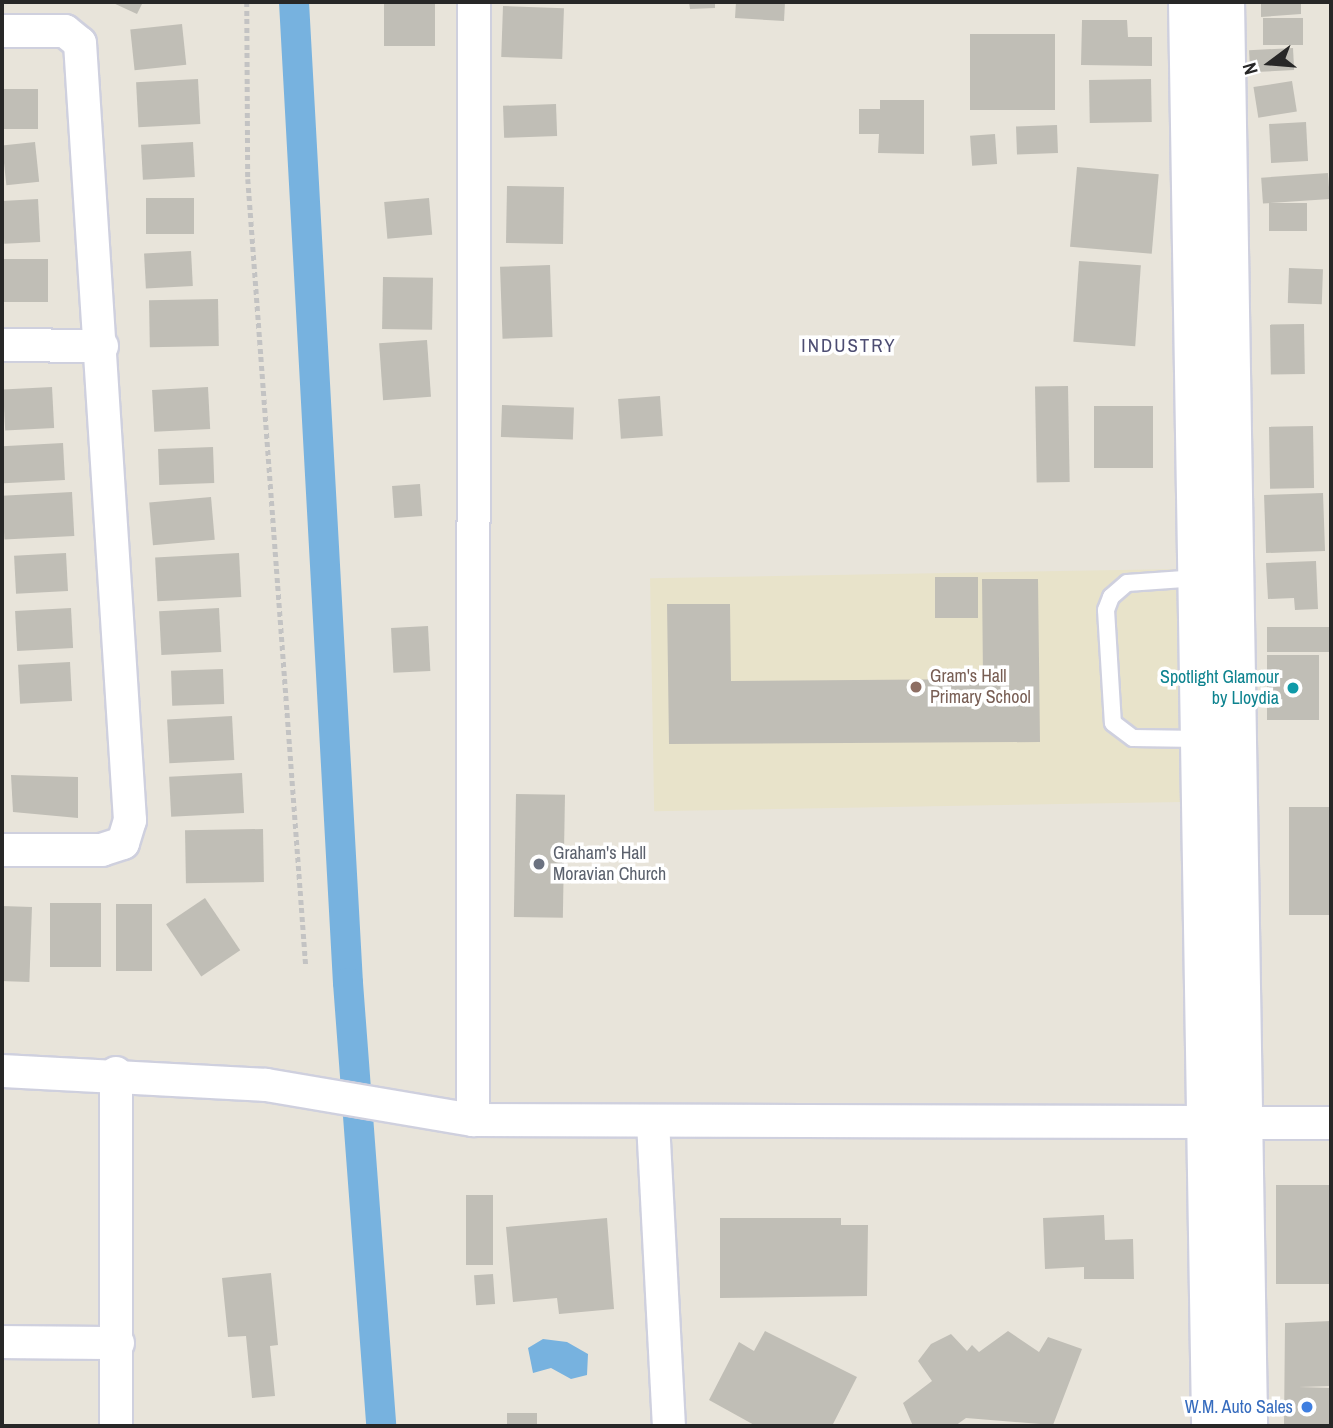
<!DOCTYPE html>
<html>
<head>
<meta charset="utf-8">
<style>
  body { margin:0 }
  #map { position:relative; width:1333px; height:1428px; overflow:hidden; background:#e8e4da; font-family:"Archivo Narrow",sans-serif }
  div>[style] { position:absolute }
  .education>* { inset:0; background:#e8e3ca; transform-origin:0 0 }
  .water>* { inset:0; background:#77b2df }
  .canal>* { height:30px; margin:-15px; padding:0 15px; transform-origin:15px; border-radius:15px; background:#77b2df }
  .building>* { inset:0; background:#c0beb6; transform-origin:0 0 }
  .path>* { height:4.5px; margin-top:-2.25px; transform-origin:0; background:repeating-linear-gradient(90deg,#c3c3c3 0 5px,transparent 0 8.5px) }
  .roads { filter:drop-shadow(2px 0 #cfd0de) drop-shadow(-2px 0 #cfd0de) drop-shadow(0 2px #cfd0de) drop-shadow(0 -2px #cfd0de) }
  .lane>* { height:16px; margin:-8px; padding:0 8px; transform-origin:8px; border-radius:8px; background:#fff }
  .street>* { height:32px; margin:-16px; padding:0 16px; transform-origin:16px; border-radius:16px; background:#fff }
  .secondary>* { height:38px; margin:-19px; padding:0 19px; transform-origin:19px; border-radius:19px; background:#fff }
  .dots>* { width:19px; height:19px; translate:-50% -50%; box-sizing:border-box; border:4px solid #fff; border-radius:50% }
  span { translate:-50% -50%; white-space:nowrap; text-align:center; line-height:1.15; -webkit-text-stroke:7px #fff; paint-order:stroke }
  .education-label { font-size:18px; color:#785e54 }
  .left { translate:0 -50%; text-align:left }
  .culture-label { font-size:18px; color:#0d838f }
  .right { translate:-100% -50%; text-align:right }
  .worship-label { font-size:18px; color:#5b616d }
  .shop-label { font-size:18px; color:#366cbe }
  .neighbourhood-label { font-size:19px; color:#4d4d72; letter-spacing:2px }
  .frame { position:absolute; inset:0; border:4px solid #272727; pointer-events:none }
  .north { position:absolute; left:1235px; top:28px; width:70px; height:70px; -webkit-text-stroke:5px #fff; paint-order:stroke; rotate:254deg; font-size:19px; font-weight:700; line-height:28px; text-align:center; color:#272727 }
  .north::after { content:''; display:block; margin:auto; width:24px; height:32px; background:#272727; clip-path:polygon(50% 0,100% 100%,50% 72%,0 100%) }
</style>
</head>
<body>
<div id="map">
  <div class="education">
    <i style="left:1178px;top:569px;width:233px;height:528px;rotate:89deg"></i>
  </div>
  <div class="water">
    <i style="clip-path:polygon(543px 1339px,567px 1342px,588px 1354px,587px 1375px,571px 1379px,551px 1368px,533px 1373px,528px 1348px)"></i>
  </div>
  <div class="canal">
    <i style="left:294px;top:2px;width:982px;rotate:86.85deg"></i>
    <i style="left:348px;top:983px;width:444px;rotate:85.7deg"></i>
  </div>
  <div class="building">
    <i style="clip-path:polygon(111px 2px,143px 2px,137px 14px)"></i>
    <i style="left:384px;top:2px;width:51px;height:44px"></i>
    <i style="clip-path:polygon(689px 2px,715px 2px,715px 8px,690px 9px)"></i>
    <i style="clip-path:polygon(736px 2px,785px 2px,784px 21px,735px 18px)"></i>
    <i style="clip-path:polygon(1261px 2px,1301px 2px,1301px 14px,1261px 17px)"></i>
    <i style="left:503px;top:6px;width:61px;height:51px;rotate:2deg"></i>
    <i style="left:1263px;top:18px;width:40px;height:27px"></i>
    <i style="clip-path:polygon(1082px 20px,1127px 20px,1128px 37px,1152px 37px,1152px 66px,1081px 65px)"></i>
    <i style="left:182px;top:24px;width:41px;height:52px;rotate:84deg"></i>
    <i style="left:970px;top:34px;width:85px;height:76px"></i>
    <i style="left:1293px;top:48px;width:22px;height:44px;rotate:87deg"></i>
    <i style="left:198px;top:79px;width:45px;height:62px;rotate:87deg"></i>
    <i style="left:1151px;top:79px;width:43px;height:62px;rotate:89deg"></i>
    <i style="left:1292px;top:81px;width:31px;height:39px;rotate:81deg"></i>
    <i style="left:2px;top:89px;width:36px;height:40px"></i>
    <i style="clip-path:polygon(880px 100px,924px 100px,924px 154px,878px 153px,879px 134px,859px 134px,859px 109px,880px 109px)"></i>
    <i style="left:556px;top:104px;width:32px;height:53px;rotate:88deg"></i>
    <i style="left:1306px;top:122px;width:39px;height:37px;rotate:87deg"></i>
    <i style="left:1057px;top:125px;width:28px;height:41px;rotate:88deg"></i>
    <i style="left:995px;top:134px;width:30px;height:25px;rotate:86deg"></i>
    <i style="left:35px;top:142px;width:40px;height:33px;rotate:84deg"></i>
    <i style="left:193px;top:142px;width:35px;height:52px;rotate:87deg"></i>
    <i style="left:1077px;top:167px;width:82px;height:80px;rotate:5deg"></i>
    <i style="left:1328px;top:173px;width:26px;height:67px;rotate:86deg"></i>
    <i style="left:507px;top:186px;width:57px;height:57px;rotate:1deg"></i>
    <i style="left:146px;top:198px;width:48px;height:36px"></i>
    <i style="left:429px;top:198px;width:37px;height:45px;rotate:85deg"></i>
    <i style="left:38px;top:199px;width:43px;height:36px;rotate:87deg"></i>
    <i style="left:1269px;top:203px;width:38px;height:28px"></i>
    <i style="left:191px;top:251px;width:35px;height:47px;rotate:87deg"></i>
    <i style="left:48px;top:259px;width:43px;height:46px;rotate:90deg"></i>
    <i style="left:1079px;top:261px;width:62px;height:81px;rotate:4deg"></i>
    <i style="left:550px;top:265px;width:72px;height:50px;rotate:88deg"></i>
    <i style="left:1289px;top:268px;width:34px;height:35px;rotate:2deg"></i>
    <i style="left:383px;top:277px;width:50px;height:52px;rotate:1deg"></i>
    <i style="left:218px;top:299px;width:47px;height:69px;rotate:89deg"></i>
    <i style="left:1304px;top:324px;width:50px;height:34px;rotate:89deg"></i>
    <i style="left:427px;top:340px;width:57px;height:48px;rotate:86deg"></i>
    <i style="left:1068px;top:386px;width:96px;height:33px;rotate:89deg"></i>
    <i style="left:52px;top:387px;width:41px;height:49px;rotate:87deg"></i>
    <i style="left:208px;top:387px;width:42px;height:56px;rotate:87deg"></i>
    <i style="left:660px;top:396px;width:40px;height:42px;rotate:86deg"></i>
    <i style="left:502px;top:405px;width:72px;height:32px;rotate:2deg"></i>
    <i style="left:1094px;top:406px;width:59px;height:62px"></i>
    <i style="left:1313px;top:426px;width:62px;height:44px;rotate:89deg"></i>
    <i style="left:63px;top:443px;width:37px;height:61px;rotate:87deg"></i>
    <i style="left:213px;top:447px;width:36px;height:55px;rotate:88deg"></i>
    <i style="left:420px;top:484px;width:32px;height:28px;rotate:86deg"></i>
    <i style="left:72px;top:492px;width:44px;height:70px;rotate:87deg"></i>
    <i style="left:1323px;top:493px;width:58px;height:59px;rotate:88deg"></i>
    <i style="left:211px;top:497px;width:43px;height:62px;rotate:85deg"></i>
    <i style="left:66px;top:553px;width:38px;height:52px;rotate:87deg"></i>
    <i style="left:239px;top:553px;width:44px;height:84px;rotate:87deg"></i>
    <i style="clip-path:polygon(1316px 561px,1318px 609px,1295px 610px,1294px 598px,1268px 599px,1266px 563px)"></i>
    <i style="left:978px;top:577px;width:41px;height:43px;rotate:90deg"></i>
    <i style="clip-path:polygon(982px 579px,1038px 579px,1040px 742px,669px 744px,667px 604px,730px 604px,731px 681px,983px 679px)"></i>
    <i style="left:71px;top:608px;width:40px;height:56px;rotate:87deg"></i>
    <i style="left:219px;top:608px;width:44px;height:60px;rotate:87deg"></i>
    <i style="left:428px;top:626px;width:45px;height:37px;rotate:87deg"></i>
    <i style="left:1331px;top:627px;width:25px;height:64px;rotate:90deg"></i>
    <i style="left:1267px;top:655px;width:52px;height:65px"></i>
    <i style="left:70px;top:662px;width:39px;height:52px;rotate:87deg"></i>
    <i style="left:223px;top:669px;width:35px;height:52px;rotate:88deg"></i>
    <i style="left:232px;top:716px;width:44px;height:65px;rotate:87deg"></i>
    <i style="left:242px;top:773px;width:40px;height:73px;rotate:87deg"></i>
    <i style="clip-path:polygon(11px 775px,78px 777px,78px 818px,13px 812px)"></i>
    <i style="left:516px;top:794px;width:49px;height:123px;rotate:1deg"></i>
    <i style="left:1331px;top:807px;width:108px;height:42px;rotate:90deg"></i>
    <i style="left:263px;top:829px;width:53px;height:78px;rotate:89deg"></i>
    <i style="left:205px;top:898px;width:63px;height:47px;rotate:56deg"></i>
    <i style="left:50px;top:903px;width:51px;height:64px"></i>
    <i style="left:116px;top:904px;width:36px;height:67px"></i>
    <i style="left:2px;top:906px;width:30px;height:75px;rotate:2deg"></i>
    <i style="left:1331px;top:1185px;width:99px;height:55px;rotate:90deg"></i>
    <i style="left:466px;top:1195px;width:27px;height:70px"></i>
    <i style="clip-path:polygon(1104px 1215px,1105px 1240px,1133px 1239px,1134px 1279px,1084px 1279px,1084px 1267px,1045px 1269px,1043px 1218px)"></i>
    <i style="clip-path:polygon(607px 1218px,614px 1309px,559px 1314px,557px 1298px,513px 1302px,506px 1227px)"></i>
    <i style="clip-path:polygon(720px 1218px,841px 1218px,841px 1225px,868px 1225px,867px 1296px,720px 1298px)"></i>
    <i style="clip-path:polygon(271px 1273px,278px 1345px,270px 1346px,275px 1396px,252px 1398px,246px 1336px,228px 1337px,222px 1278px)"></i>
    <i style="left:493px;top:1274px;width:30px;height:19px;rotate:86deg"></i>
    <i style="clip-path:polygon(1331px 1321px,1331px 1386px,1299px 1387px,1331px 1388px,1331px 1426px,1284px 1426px,1285px 1323px)"></i>
    <i style="clip-path:polygon(765px 1331px,857px 1377px,832px 1426px,756px 1426px,709px 1400px,739px 1342px,754px 1351px)"></i>
    <i style="clip-path:polygon(1008px 1331px,1039px 1352px,1048px 1337px,1082px 1349px,1053px 1425px,966px 1418px,955px 1426px,913px 1426px,903px 1403px,932px 1381px,918px 1361px,931px 1344px,951px 1334px,967px 1351px,972px 1345px,979px 1352px)"></i>
    <i style="left:537px;top:1413px;width:13px;height:30px;rotate:90deg"></i>
  </div>
  <div class="path">
    <i style="left:247px;top:2px;width:177px;rotate:89.7deg"></i>
    <i style="left:248px;top:179px;width:789px;rotate:85.79deg"></i>
  </div>
  <div class="roads">
    <div class="lane">
      <i style="left:1198px;top:578px;width:71px;rotate:176deg"></i>
      <i style="left:1127px;top:583px;width:21px;rotate:139deg"></i>
      <i style="left:1111px;top:597px;width:14px;rotate:111deg"></i>
      <i style="left:1106px;top:610px;width:113px;rotate:86.5deg"></i>
      <i style="left:1113px;top:723px;width:25px;rotate:37deg"></i>
      <i style="left:1133px;top:738px;width:67px;rotate:0.9deg"></i>
    </div>
    <div class="street">
      <i style="left:2px;top:31px;width:63px"></i>
      <i style="left:65px;top:31px;width:19px;rotate:39deg"></i>
      <i style="left:80px;top:43px;width:779px;rotate:86.32deg"></i>
      <i style="left:130px;top:820px;width:24px;rotate:107deg"></i>
      <i style="left:123px;top:843px;width:22px;rotate:162deg"></i>
      <i style="left:102px;top:850px;width:100px;rotate:180deg"></i>
      <i style="left:2px;top:345px;width:100px;rotate:0.6deg"></i>
      <i style="left:2px;top:1071px;width:264px;rotate:3deg"></i>
      <i style="left:266px;top:1085px;width:210px;rotate:9.6deg"></i>
      <i style="left:473px;top:1120px;width:734px;rotate:0.16deg"></i>
      <i style="left:116px;top:1073px;width:353px;rotate:90deg"></i>
      <i style="left:473px;top:1120px;width:1118px;rotate:-89.95deg"></i>
      <i style="left:653px;top:1122px;width:304px;rotate:87deg"></i>
      <i style="left:1242px;top:1123px;width:89px"></i>
      <i style="left:2px;top:1342px;width:116px;rotate:0.5deg"></i>
    </div>
    <div class="secondary">
      <i style="left:1188px;top:2px;width:1424px;rotate:89.07deg"></i>
      <i style="left:1225px;top:2px;width:1424px;rotate:89.07deg"></i>
    </div>
  </div>
  <div class="dots">
    <i style="left:916px;top:687px;background:#8d6e63"></i>
    <i style="left:1293px;top:688px;background:#0f9aa8"></i>
    <i style="left:539px;top:864px;background:#6b7280"></i>
    <i style="left:1307px;top:1407px;background:#3f7fe0"></i>
  </div>
  <div class="education-label">
    <span class="left" style="left:930px;top:687px">Gram's Hall<br>Primary School</span>
  </div>
  <div class="culture-label">
    <span class="right" style="left:1279px;top:688px">Spotlight Glamour<br>by Lloydia</span>
  </div>
  <div class="worship-label">
    <span class="left" style="left:553px;top:864px">Graham's Hall<br>Moravian Church</span>
  </div>
  <div class="shop-label">
    <span class="right" style="left:1293px;top:1407px">W.M. Auto Sales</span>
  </div>
  <div class="neighbourhood-label">
    <span style="left:849px;top:346px">INDUSTRY</span>
  </div>
  <div class="frame"></div>
  <div class="north">N</div>
</div>
</body>
</html>
